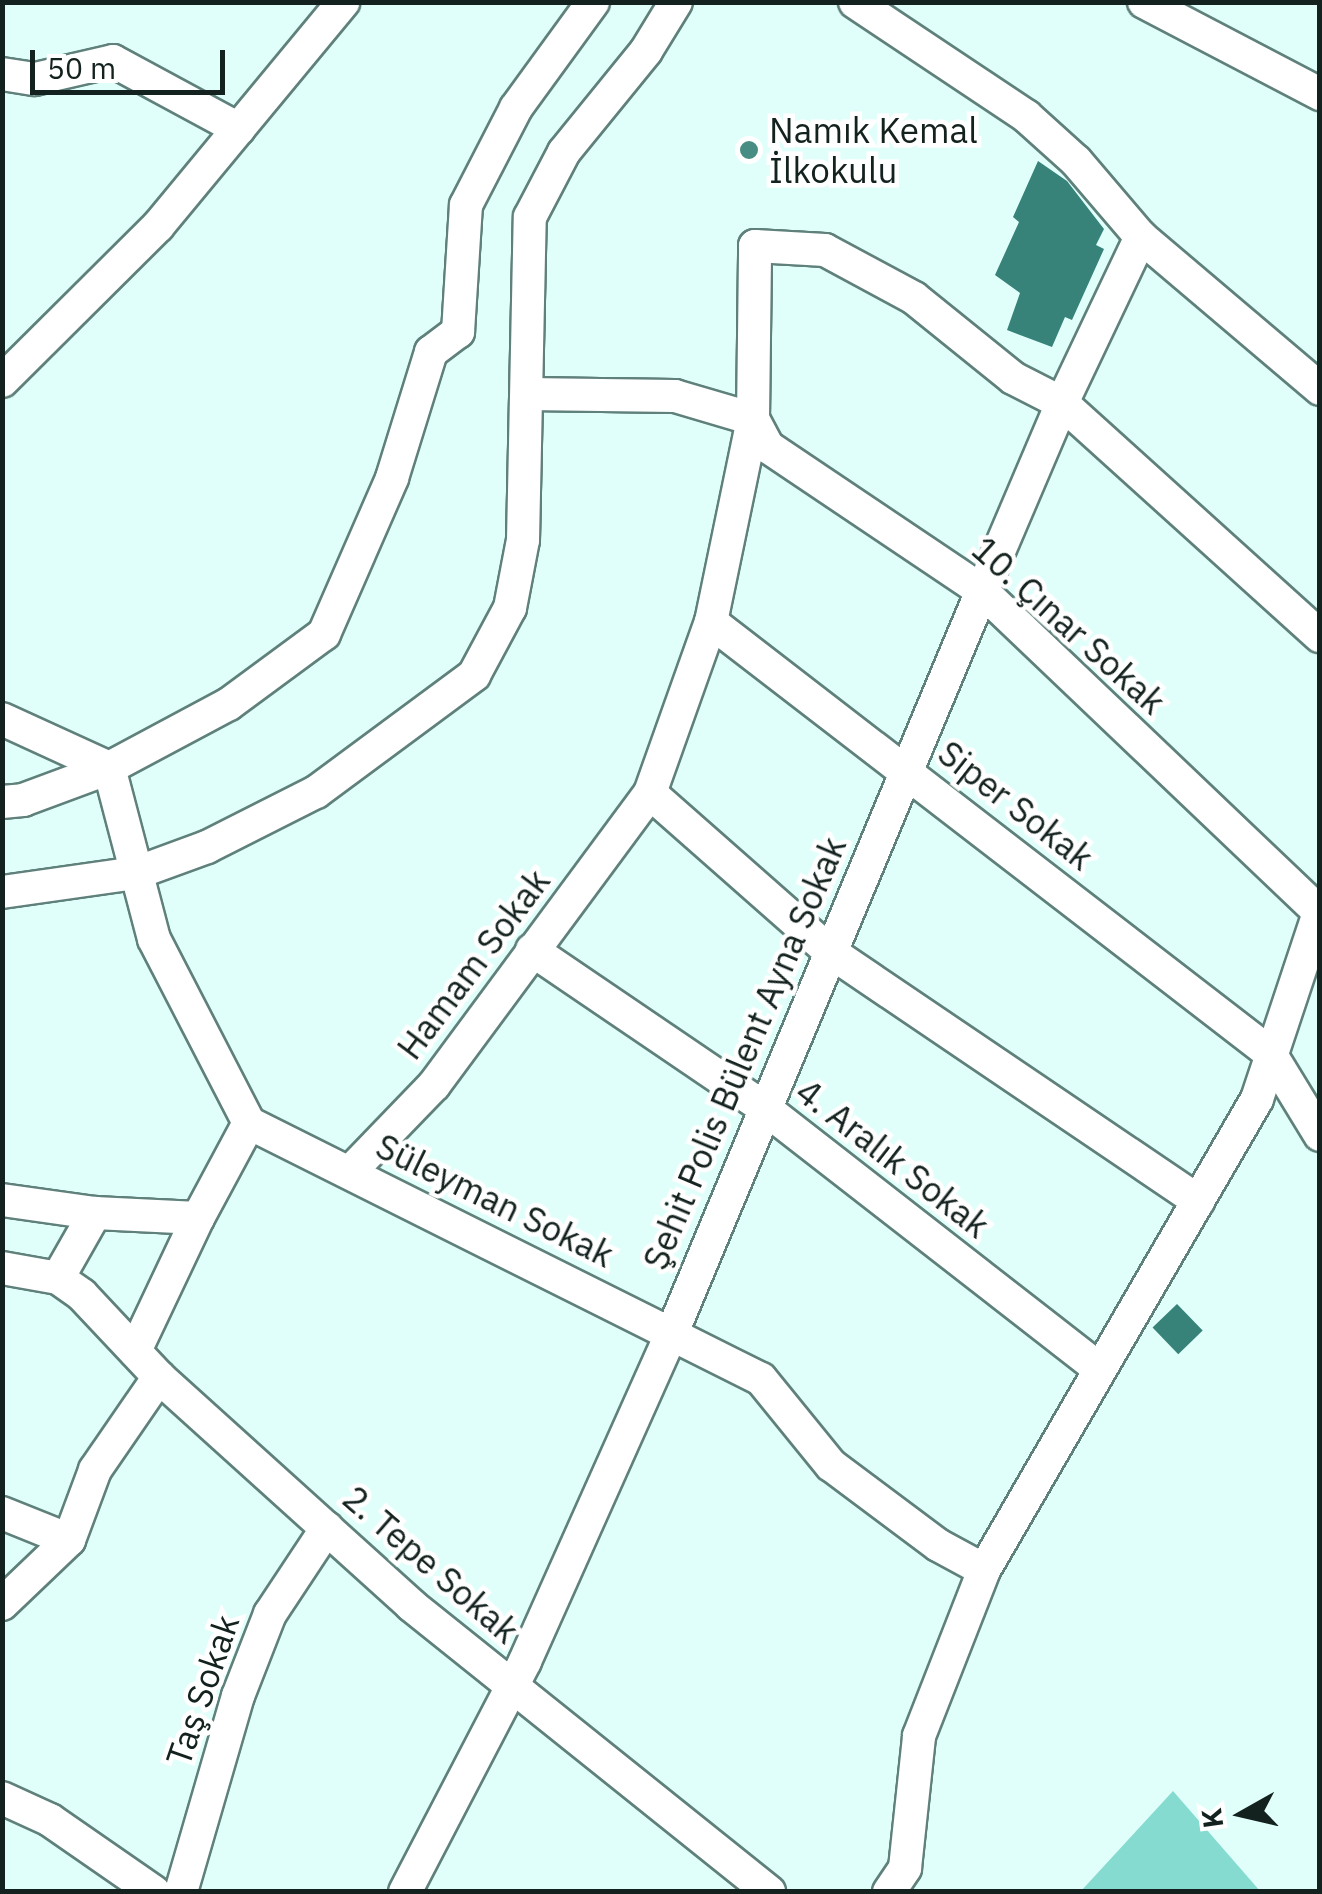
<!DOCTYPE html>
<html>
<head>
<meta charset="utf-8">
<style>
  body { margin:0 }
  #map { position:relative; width:1322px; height:1894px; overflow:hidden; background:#e1fffa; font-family:"IBM Plex Sans",sans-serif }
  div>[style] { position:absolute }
  .green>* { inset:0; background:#85dbcf }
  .building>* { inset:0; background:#378279; transform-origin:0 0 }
  .roads { filter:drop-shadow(2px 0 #5f807b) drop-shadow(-2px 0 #5f807b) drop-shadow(0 2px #5f807b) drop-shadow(0 -2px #5f807b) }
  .minor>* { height:32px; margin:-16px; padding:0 16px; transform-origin:16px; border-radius:16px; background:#fff }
  .dots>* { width:28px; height:28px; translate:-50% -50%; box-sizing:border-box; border:5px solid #fff; border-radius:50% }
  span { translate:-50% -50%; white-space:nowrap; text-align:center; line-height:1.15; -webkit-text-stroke:9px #fff; paint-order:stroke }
  .poi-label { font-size:35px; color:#13211f }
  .left { translate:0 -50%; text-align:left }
  .street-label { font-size:35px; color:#13211f }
  .frame { position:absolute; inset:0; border:5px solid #13211f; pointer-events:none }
  .north { position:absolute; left:1192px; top:1764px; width:100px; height:100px; -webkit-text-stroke:8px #fff; paint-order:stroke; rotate:262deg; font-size:28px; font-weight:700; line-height:40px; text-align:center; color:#13211f }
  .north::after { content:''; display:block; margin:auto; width:35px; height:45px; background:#13211f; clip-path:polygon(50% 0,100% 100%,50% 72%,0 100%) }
  .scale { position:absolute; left:30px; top:50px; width:195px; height:45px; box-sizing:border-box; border:5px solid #13211f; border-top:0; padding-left:12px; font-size:30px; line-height:35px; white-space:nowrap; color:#13211f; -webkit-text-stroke:8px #fff; paint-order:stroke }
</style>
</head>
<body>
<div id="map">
  <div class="green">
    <i style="clip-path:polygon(1173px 1791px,1260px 1891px,1081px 1891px)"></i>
  </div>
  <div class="building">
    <i style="clip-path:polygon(1038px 161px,1067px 181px,1104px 229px,1096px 245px,1104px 249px,1072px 320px,1065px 317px,1052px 347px,1007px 330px,1020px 293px,995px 275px,1019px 222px,1013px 217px)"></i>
    <i style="left:1177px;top:1304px;width:37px;height:34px;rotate:46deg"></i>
  </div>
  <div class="roads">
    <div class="minor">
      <i style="left:855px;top:2px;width:206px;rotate:33.7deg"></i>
      <i style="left:1026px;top:116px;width:67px;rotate:42deg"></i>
      <i style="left:1076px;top:161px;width:100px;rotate:49.5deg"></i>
      <i style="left:1141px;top:237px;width:235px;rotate:40.3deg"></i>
      <i style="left:1144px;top:2px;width:199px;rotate:27.6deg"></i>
      <i style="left:2px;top:74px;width:33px;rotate:9deg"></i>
      <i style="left:35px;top:79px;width:80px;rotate:-13deg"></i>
      <i style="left:113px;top:61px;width:143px;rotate:28.4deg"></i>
      <i style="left:2px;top:381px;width:220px;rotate:-44.8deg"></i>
      <i style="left:158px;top:226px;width:291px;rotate:-50.4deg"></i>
      <i style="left:527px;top:394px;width:148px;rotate:0.8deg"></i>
      <i style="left:675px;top:396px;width:81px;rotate:16.4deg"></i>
      <i style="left:753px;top:419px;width:32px;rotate:62deg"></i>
      <i style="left:768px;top:447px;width:258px;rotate:33.9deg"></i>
      <i style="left:982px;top:591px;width:465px;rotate:43.6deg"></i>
      <i style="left:711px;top:622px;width:706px;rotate:37.63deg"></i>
      <i style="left:1270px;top:1053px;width:96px;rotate:58.6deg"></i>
      <i style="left:2px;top:719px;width:118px;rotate:24.6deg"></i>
      <i style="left:650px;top:793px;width:239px;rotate:41.4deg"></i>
      <i style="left:829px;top:951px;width:446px;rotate:34.1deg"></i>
      <i style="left:2px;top:802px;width:21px;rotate:-5deg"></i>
      <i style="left:23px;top:800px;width:92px;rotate:-20.4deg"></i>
      <i style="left:109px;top:768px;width:136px;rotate:-28.1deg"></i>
      <i style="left:229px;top:704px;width:118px;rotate:-36.4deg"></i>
      <i style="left:324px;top:634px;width:170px;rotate:-66.4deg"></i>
      <i style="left:392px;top:478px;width:132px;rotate:-72.8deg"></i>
      <i style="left:431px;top:352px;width:34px;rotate:-37deg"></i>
      <i style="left:458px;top:332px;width:127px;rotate:-86.4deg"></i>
      <i style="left:466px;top:205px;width:109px;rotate:-62.7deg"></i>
      <i style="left:516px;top:108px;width:131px;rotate:-54deg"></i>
      <i style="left:2px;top:892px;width:135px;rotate:-8.1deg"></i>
      <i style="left:136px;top:873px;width:76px;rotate:-20.1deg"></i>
      <i style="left:207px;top:847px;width:122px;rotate:-26.8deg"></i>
      <i style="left:316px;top:792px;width:197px;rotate:-36.5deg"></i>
      <i style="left:474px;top:675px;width:76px;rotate:-61.8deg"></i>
      <i style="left:510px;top:608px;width:69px;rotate:-79.2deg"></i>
      <i style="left:523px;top:540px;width:323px;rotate:-88.8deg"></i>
      <i style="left:530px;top:217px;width:73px;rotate:-62.4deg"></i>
      <i style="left:564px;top:152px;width:130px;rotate:-50.9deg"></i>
      <i style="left:646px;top:51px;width:57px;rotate:-58.5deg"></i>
      <i style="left:532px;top:950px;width:279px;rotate:34.2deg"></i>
      <i style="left:763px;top:1107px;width:427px;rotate:37.9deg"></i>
      <i style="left:249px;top:1123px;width:572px;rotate:26.57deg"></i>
      <i style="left:761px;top:1379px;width:111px;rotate:50.9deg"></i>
      <i style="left:831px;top:1465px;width:134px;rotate:36.8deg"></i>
      <i style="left:938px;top:1545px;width:52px;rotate:28.5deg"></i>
      <i style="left:350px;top:1172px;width:121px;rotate:-46deg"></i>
      <i style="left:434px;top:1085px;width:363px;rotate:-53.5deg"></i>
      <i style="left:650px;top:793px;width:182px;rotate:-70.4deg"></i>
      <i style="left:711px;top:622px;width:207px;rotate:-78.3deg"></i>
      <i style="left:753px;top:419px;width:173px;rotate:-89.3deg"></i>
      <i style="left:755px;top:246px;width:70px;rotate:3.3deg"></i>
      <i style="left:825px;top:250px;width:101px;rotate:28.3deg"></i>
      <i style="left:914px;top:298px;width:127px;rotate:38.9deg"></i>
      <i style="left:1013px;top:378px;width:55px;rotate:27deg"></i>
      <i style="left:1062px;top:403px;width:348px;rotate:42.1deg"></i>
      <i style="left:2px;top:1200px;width:94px;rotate:8deg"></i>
      <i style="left:2px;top:1268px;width:57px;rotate:10.1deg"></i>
      <i style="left:58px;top:1278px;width:29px;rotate:35deg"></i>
      <i style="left:82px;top:1295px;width:112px;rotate:46.8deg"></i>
      <i style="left:159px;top:1377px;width:340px;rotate:42.1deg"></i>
      <i style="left:411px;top:1605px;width:459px;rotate:38.7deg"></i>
      <i style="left:58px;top:1278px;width:75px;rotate:-60.4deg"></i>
      <i style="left:95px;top:1213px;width:103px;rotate:2.8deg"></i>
      <i style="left:198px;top:1218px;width:108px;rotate:-61.8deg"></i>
      <i style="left:249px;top:1123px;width:207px;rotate:-117.3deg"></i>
      <i style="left:154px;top:939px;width:177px;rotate:-104.7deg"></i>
      <i style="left:135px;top:1351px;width:147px;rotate:-64.7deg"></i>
      <i style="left:2px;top:1513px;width:72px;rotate:21.9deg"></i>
      <i style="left:2px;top:1604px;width:93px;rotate:-43.7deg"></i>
      <i style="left:69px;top:1540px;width:75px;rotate:-69.6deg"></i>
      <i style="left:95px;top:1470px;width:113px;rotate:-55.5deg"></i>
      <i style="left:2px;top:1798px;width:53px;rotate:24.6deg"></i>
      <i style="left:50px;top:1820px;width:126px;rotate:34.7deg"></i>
      <i style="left:181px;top:1892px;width:204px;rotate:-73.8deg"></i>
      <i style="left:238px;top:1696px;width:88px;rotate:-68.7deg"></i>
      <i style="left:270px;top:1614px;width:103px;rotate:-56.5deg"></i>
      <i style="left:405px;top:1892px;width:260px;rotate:-62.5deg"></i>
      <i style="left:525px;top:1661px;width:359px;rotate:-65.9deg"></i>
      <i style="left:672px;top:1333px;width:804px;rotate:-67.33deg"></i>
      <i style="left:982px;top:591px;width:204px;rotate:-66.9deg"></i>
      <i style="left:1062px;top:403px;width:184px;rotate:-64.6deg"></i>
      <i style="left:889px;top:1892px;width:29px;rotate:-56deg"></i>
      <i style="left:905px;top:1868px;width:133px;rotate:-83.9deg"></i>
      <i style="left:919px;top:1736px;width:178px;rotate:-68.6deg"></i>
      <i style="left:984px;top:1570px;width:544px;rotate:-59.9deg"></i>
      <i style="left:1257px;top:1099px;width:199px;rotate:-71.6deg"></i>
    </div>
  </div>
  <div class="dots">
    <i style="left:749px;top:150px;background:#488d84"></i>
  </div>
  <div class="poi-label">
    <span class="left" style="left:769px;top:150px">Namık Kemal<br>İlkokulu</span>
  </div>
  <div class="street-label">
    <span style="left:1069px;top:625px;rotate:42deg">10. Çınar Sokak</span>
    <span style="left:1016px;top:805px;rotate:38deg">Siper Sokak</span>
    <span style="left:473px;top:964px;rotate:-53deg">Hamam Sokak</span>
    <span style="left:744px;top:1053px;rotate:-67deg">Şehit Polis Bülent Ayna Sokak</span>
    <span style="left:893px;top:1158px;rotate:38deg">4. Aralık Sokak</span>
    <span style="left:495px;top:1200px;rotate:26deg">Süleyman Sokak</span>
    <span style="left:431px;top:1564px;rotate:41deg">2. Tepe Sokak</span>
    <span style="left:202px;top:1690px;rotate:-71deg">Taş Sokak</span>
  </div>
  <div class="frame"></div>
  <div class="north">K</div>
  <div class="scale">50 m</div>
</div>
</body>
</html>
